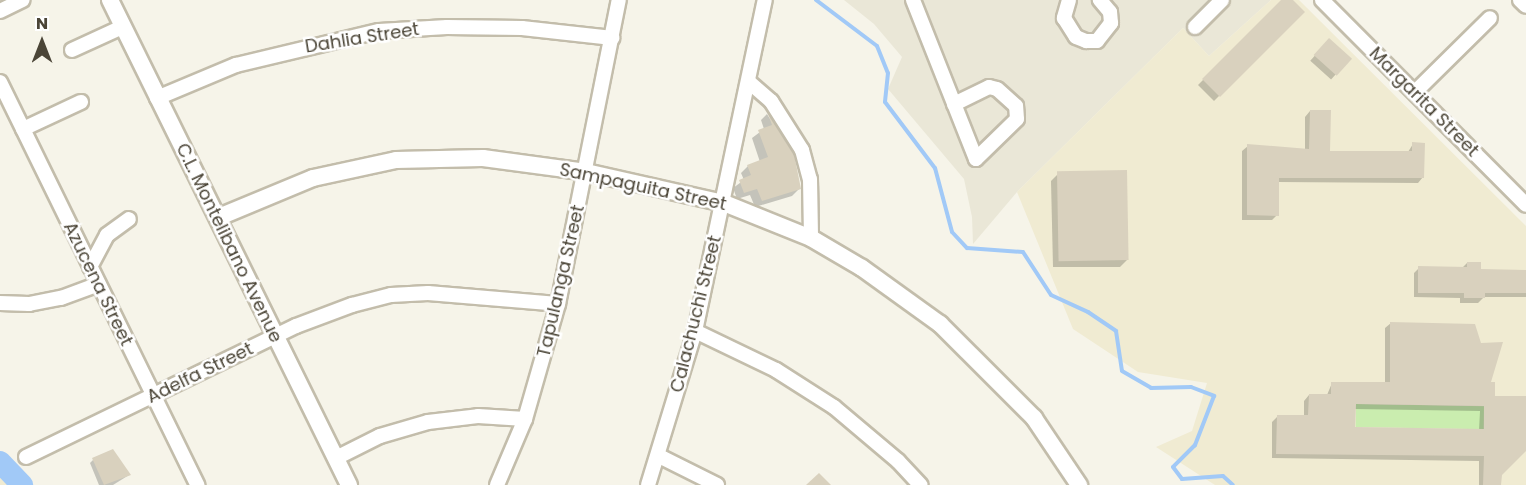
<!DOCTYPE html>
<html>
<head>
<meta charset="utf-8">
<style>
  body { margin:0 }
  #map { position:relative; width:1526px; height:485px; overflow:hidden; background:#f6f4e9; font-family:Poppins,sans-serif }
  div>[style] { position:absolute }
  .residential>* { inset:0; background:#eae7d7 }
  .education>* { inset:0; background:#f0ebd2 }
  .green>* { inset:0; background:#caedaf; transform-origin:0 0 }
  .shadow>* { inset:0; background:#0003; transform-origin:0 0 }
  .stream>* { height:4px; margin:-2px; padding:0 2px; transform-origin:2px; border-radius:2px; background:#a1c9f7 }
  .river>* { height:22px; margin:-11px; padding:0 11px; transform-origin:11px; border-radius:11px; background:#a1c9f7 }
  .building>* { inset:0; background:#d9d1be; transform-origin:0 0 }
  .roads { filter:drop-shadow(2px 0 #c3bdab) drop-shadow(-2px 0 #c3bdab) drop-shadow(0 2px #c3bdab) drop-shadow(0 -2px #c3bdab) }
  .minor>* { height:14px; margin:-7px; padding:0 7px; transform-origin:7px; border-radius:7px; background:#fff }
  .tertiary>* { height:16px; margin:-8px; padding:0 8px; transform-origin:8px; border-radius:8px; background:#fff }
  span { translate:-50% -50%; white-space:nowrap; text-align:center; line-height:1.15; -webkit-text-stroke:5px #fff; paint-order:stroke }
  .street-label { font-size:18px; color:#4b4537 }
  .north { position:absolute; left:12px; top:12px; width:60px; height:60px; -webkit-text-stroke:4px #fff; paint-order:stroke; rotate:0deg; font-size:16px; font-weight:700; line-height:24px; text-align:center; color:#4b4537 }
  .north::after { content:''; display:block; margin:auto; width:21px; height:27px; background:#4b4537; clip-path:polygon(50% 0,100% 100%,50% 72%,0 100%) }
</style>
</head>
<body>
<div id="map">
  <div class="residential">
    <i style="clip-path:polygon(844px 0,1271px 0,1209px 56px,1183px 28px,1017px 192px,973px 244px,972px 217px,964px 179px,888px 89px,902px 57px,874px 24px)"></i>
  </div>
  <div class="education">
    <i style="clip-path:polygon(1271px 0,1299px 0,1526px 226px,1526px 485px,1215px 485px,1156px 447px,1192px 431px,1207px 383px,1138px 372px,1073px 329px,1017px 192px,1183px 28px,1209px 56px)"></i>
    <i style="clip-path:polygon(0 462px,22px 485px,0 485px)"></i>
  </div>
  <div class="green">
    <i style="left:1356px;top:404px;width:128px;height:23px;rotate:1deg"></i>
  </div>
  <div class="shadow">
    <i style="clip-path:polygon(1283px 0,1291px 0,1303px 12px,1214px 101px,1198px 85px)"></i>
    <i style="left:1329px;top:40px;width:28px;height:28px;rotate:42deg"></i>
    <i style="clip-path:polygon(1310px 111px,1329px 152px,1408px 152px,1413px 144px,1423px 177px,1418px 183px,1277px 182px,1277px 215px,1272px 220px,1242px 220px,1242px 151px,1248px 146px,1305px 150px,1305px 117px)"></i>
    <i style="clip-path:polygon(767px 114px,792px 154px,800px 188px,792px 196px,755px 207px,750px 195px,737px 199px,733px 188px,744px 180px,741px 173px,748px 166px,760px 162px,752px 138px,764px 129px,761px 120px)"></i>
    <i style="clip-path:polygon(1058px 174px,1127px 260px,1120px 267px,1053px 267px,1051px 181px)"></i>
    <i style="clip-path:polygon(1467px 263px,1479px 271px,1526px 271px,1526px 297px,1484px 297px,1478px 303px,1460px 303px,1460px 298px,1414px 297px,1414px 273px,1419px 268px,1462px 268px)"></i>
    <i style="clip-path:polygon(evenodd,1391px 323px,1489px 384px,1493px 398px,1526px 398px,1526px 449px,1501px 474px,1500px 485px,1479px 485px,1479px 461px,1272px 458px,1272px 422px,1277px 417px,1304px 417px,1304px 401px,1309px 395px,1327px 395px,1332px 383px,1385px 383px,1385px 328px,1391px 323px,1354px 409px,1480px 411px,1479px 430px,1354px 429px,1354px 409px)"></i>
    <i style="clip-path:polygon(93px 460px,129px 475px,113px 485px,99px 485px,90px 463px)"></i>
  </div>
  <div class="stream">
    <i style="left:816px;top:0;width:76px;rotate:37deg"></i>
    <i style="left:877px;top:46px;width:29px;rotate:68deg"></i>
    <i style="left:888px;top:73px;width:29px;rotate:96deg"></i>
    <i style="left:885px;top:102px;width:83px;rotate:52.9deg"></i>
    <i style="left:935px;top:168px;width:66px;rotate:75.1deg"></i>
    <i style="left:952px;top:232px;width:22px;rotate:47deg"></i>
    <i style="left:967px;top:248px;width:56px;rotate:4.1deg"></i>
    <i style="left:1023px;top:252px;width:51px;rotate:56.9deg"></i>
    <i style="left:1051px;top:295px;width:41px;rotate:24.7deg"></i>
    <i style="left:1088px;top:312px;width:34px;rotate:34deg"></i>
    <i style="left:1116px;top:331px;width:40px;rotate:81.5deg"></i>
    <i style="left:1122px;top:371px;width:34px;rotate:30deg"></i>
    <i style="left:1151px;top:388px;width:40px;rotate:-1.4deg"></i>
    <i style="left:1191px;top:387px;width:25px;rotate:21deg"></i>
    <i style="left:1214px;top:396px;width:53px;rotate:111.2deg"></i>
    <i style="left:1195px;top:445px;width:31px;rotate:135deg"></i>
    <i style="left:1173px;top:467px;width:15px;rotate:53deg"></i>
    <i style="left:1182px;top:479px;width:41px;rotate:-4.2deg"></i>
    <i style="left:1223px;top:476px;width:13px;rotate:42deg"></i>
  </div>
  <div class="river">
    <i style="left:0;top:462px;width:32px;rotate:46deg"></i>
  </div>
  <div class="building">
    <i style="clip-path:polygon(1281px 0,1293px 0,1305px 12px,1220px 97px,1202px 79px)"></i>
    <i style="left:1329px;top:38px;width:31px;height:23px;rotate:42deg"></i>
    <i style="clip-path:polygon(1310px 110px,1331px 110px,1330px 151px,1412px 151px,1412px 142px,1425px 143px,1424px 178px,1279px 178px,1279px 216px,1247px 215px,1247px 144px,1309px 149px)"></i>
    <i style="clip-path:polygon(767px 111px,794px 154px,801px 189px,762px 201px,757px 189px,744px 193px,739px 180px,751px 175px,747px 165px,768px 157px,758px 130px,772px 125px)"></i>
    <i style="left:1127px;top:170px;width:90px;height:70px;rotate:89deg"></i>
    <i style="clip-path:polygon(1467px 262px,1481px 262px,1481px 269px,1526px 270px,1526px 293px,1485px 293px,1485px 298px,1464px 298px,1464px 293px,1418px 293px,1418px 266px,1467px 267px)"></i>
    <i style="clip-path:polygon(evenodd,1390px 322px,1475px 324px,1481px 343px,1503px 342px,1491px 382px,1495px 382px,1495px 396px,1526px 396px,1526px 451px,1502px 475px,1501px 485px,1483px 485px,1484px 456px,1276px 454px,1277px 415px,1308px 415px,1309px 394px,1331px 394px,1331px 382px,1390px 382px,1390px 322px,1356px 404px,1484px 406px,1484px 429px,1355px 427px,1356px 404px)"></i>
    <i style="clip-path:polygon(113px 449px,131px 475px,104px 485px,92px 458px)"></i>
    <i style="clip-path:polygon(819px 473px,831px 485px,806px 485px)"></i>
  </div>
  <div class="roads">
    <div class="minor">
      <i style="left:913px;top:0;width:171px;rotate:68.4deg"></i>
      <i style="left:976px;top:159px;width:57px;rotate:-44.3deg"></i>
      <i style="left:1017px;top:119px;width:13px;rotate:-94deg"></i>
      <i style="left:1016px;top:106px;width:25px;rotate:-138deg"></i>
      <i style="left:997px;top:89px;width:8px;rotate:-166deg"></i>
      <i style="left:989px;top:87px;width:39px;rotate:154deg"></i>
      <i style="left:1069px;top:0;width:19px;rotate:106deg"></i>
      <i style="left:1064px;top:18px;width:22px;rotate:58deg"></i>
      <i style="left:1076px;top:37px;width:11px;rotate:22deg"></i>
      <i style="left:1086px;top:41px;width:11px"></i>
      <i style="left:1097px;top:41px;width:23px;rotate:-52deg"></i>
      <i style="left:1111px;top:23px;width:11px;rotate:-95deg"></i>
      <i style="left:1110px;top:12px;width:16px;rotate:-130deg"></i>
      <i style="left:1322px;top:0;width:289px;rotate:45.1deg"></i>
      <i style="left:1520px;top:0;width:8px;rotate:45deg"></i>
      <i style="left:0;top:11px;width:25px;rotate:-26deg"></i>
      <i style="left:1195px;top:27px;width:38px;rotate:-45deg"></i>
      <i style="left:72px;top:50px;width:55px;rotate:-24.7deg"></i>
      <i style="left:0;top:82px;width:449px;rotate:63.9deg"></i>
      <i style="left:749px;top:82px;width:29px;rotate:41deg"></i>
      <i style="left:771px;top:101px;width:58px;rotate:57.7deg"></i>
      <i style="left:802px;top:150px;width:30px;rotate:75deg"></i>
      <i style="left:810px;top:179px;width:59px;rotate:89deg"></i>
      <i style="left:1415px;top:92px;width:105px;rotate:-44.6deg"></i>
      <i style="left:157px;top:98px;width:86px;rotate:-22.7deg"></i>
      <i style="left:236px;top:65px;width:147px;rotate:-13.4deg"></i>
      <i style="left:379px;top:31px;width:68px;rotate:-3.4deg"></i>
      <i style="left:447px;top:27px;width:75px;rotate:0.8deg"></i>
      <i style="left:522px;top:28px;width:91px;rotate:6.3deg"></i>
      <i style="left:23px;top:129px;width:64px;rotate:-25deg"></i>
      <i style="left:90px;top:267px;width:36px;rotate:-62deg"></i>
      <i style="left:107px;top:235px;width:27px;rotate:-36deg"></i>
      <i style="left:0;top:303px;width:29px;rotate:2deg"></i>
      <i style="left:29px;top:304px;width:33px;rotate:-11deg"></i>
      <i style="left:61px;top:298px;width:40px;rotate:-20.2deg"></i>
      <i style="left:695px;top:331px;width:90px;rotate:25.7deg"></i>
      <i style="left:776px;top:370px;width:69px;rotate:32.5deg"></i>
      <i style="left:834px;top:407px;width:84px;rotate:40.2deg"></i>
      <i style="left:898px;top:461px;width:33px;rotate:47deg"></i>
      <i style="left:659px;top:456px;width:65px;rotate:26.6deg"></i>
      <i style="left:26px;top:457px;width:300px;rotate:-25.9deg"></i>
      <i style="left:296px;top:326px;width:60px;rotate:-20.6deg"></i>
      <i style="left:352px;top:305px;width:40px;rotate:-14.4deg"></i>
      <i style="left:391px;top:295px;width:37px;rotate:-3deg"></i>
      <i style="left:428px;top:293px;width:130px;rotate:4.8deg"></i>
      <i style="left:336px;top:458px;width:49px;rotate:-26.6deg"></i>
      <i style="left:380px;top:436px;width:50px;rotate:-16.3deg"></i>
      <i style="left:428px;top:422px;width:50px;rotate:-6.8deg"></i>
      <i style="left:478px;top:416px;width:47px;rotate:3.7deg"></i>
      <i style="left:497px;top:485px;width:72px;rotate:-67deg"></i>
      <i style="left:525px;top:419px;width:120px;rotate:-74deg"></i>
      <i style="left:558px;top:304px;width:310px;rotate:-78.7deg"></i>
      <i style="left:648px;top:485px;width:161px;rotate:-73deg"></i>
      <i style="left:695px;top:331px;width:338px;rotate:-78.1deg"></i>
    </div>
    <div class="tertiary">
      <i style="left:110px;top:0;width:541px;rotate:63.77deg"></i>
      <i style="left:219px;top:217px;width:102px;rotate:-22.5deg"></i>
      <i style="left:313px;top:178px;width:85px;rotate:-12.2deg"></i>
      <i style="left:396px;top:160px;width:87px;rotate:-1.3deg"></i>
      <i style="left:483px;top:158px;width:104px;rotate:7.7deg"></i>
      <i style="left:586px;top:172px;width:141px;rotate:12.7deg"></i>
      <i style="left:724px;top:203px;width:94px;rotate:21.9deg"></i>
      <i style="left:811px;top:238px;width:59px;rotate:30.5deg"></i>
      <i style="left:862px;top:268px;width:96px;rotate:35.7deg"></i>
      <i style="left:940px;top:324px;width:133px;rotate:45deg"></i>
      <i style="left:1034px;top:418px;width:81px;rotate:56.1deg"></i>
    </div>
  </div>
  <div class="street-label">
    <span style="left:362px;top:38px;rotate:-9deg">Dahlia Street</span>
    <span style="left:1424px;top:102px;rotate:45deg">Margarita Street</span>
    <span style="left:643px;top:187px;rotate:12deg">Sampaguita Street</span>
    <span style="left:229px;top:243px;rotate:64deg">C.L. Montelibano Avenue</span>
    <span style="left:561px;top:281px;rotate:-77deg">Tapulanga Street</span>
    <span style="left:98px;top:284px;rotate:64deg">Azucena Street</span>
    <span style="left:696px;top:314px;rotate:-76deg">Calachuchi Street</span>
    <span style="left:200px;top:373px;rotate:-26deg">Adelfa Street</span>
  </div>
  <div class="north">N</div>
</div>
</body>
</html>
